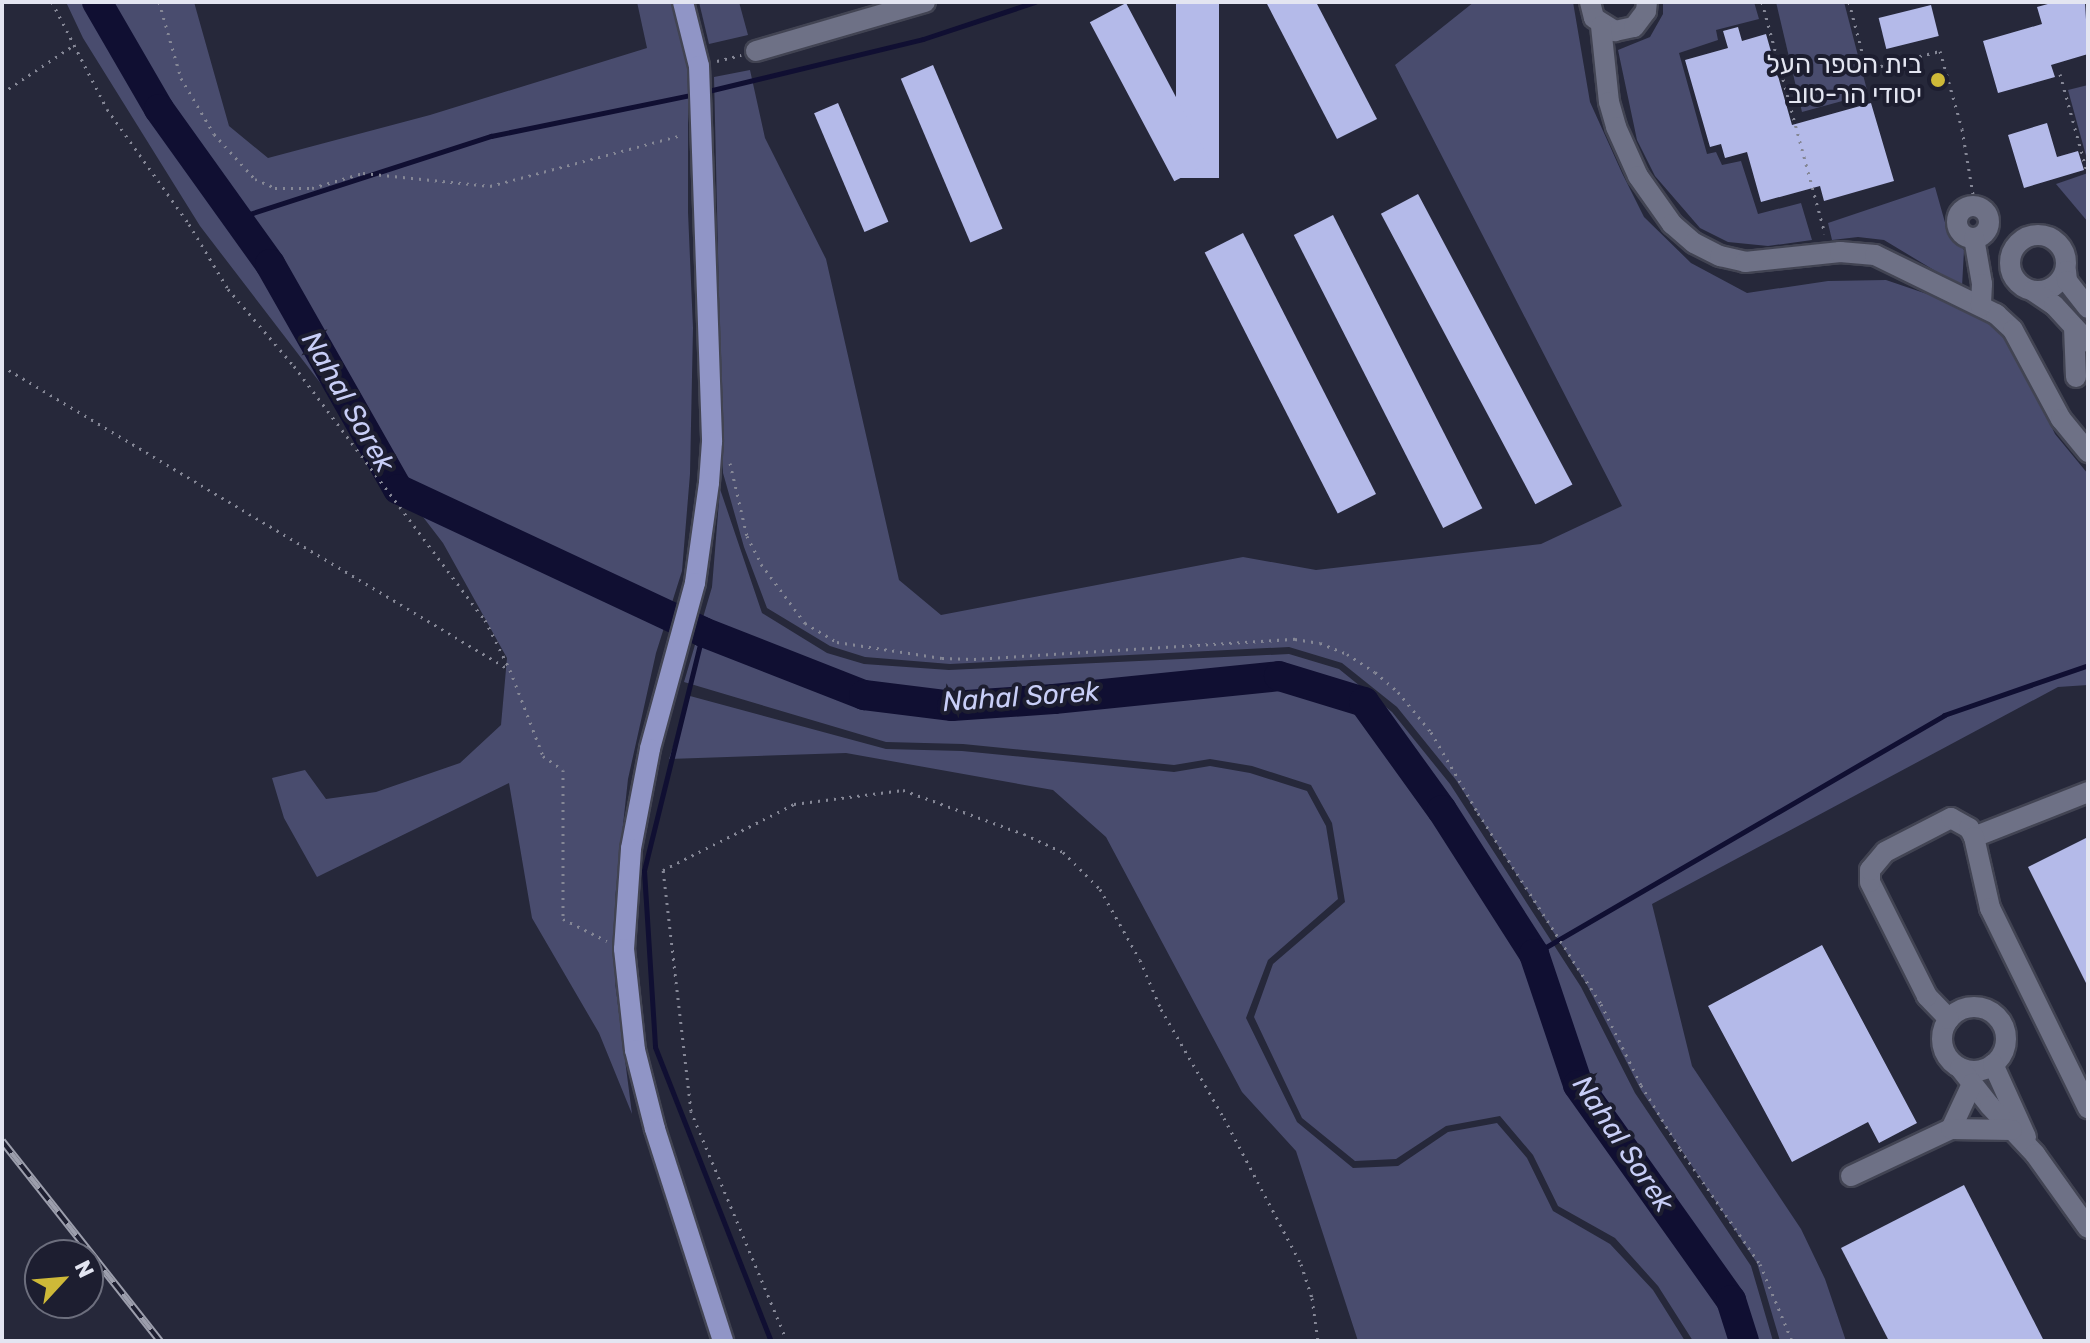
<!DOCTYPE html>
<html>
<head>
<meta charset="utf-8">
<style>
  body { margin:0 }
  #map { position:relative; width:2090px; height:1343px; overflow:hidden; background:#26283a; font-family:Rubik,Heebo,sans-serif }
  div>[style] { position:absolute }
  .green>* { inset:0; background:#494c6e }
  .stream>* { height:5px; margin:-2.5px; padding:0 2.5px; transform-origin:2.5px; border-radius:2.5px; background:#100f32 }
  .river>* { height:30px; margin:-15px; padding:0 15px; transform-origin:15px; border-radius:15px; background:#100f32 }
  .building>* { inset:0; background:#b4bae9; transform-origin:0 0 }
  .path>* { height:3px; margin-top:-1.5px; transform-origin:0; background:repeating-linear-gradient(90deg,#858796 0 2px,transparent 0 8px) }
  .roads { filter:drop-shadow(2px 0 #424453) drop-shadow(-2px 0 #424453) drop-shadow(0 2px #424453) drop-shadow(0 -2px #424453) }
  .minor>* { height:20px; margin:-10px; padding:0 10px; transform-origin:10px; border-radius:10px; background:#6e7186 }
  .minor>.ring { margin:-10px; padding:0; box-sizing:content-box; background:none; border:20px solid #6e7186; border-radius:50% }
  .major>* { height:20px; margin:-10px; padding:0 10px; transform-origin:10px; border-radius:10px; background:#9095c6 }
  .rail>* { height:8px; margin-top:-4px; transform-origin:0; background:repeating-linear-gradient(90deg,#1d1e30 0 15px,#9c9eac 0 30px); box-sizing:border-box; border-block:2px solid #9c9eac }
  .dots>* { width:22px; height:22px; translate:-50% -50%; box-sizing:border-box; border:4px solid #1d1e30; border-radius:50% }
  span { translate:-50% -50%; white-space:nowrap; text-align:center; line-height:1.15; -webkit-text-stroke:8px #1d1e30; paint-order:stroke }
  .poi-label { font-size:26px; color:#e3e5f1 }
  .right { translate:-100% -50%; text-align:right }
  .water-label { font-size:28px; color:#c8cef7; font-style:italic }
  .frame { position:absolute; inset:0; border:4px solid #e3e5f1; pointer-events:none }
  .north { position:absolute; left:24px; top:1239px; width:80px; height:80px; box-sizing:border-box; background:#1d1e30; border:2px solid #6c6e7d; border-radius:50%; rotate:64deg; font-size:22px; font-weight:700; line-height:32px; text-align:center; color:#e3e5f1 }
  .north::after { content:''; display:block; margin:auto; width:28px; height:36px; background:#ceb938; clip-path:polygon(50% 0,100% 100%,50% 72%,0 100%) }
</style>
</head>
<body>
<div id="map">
  <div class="green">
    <i style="clip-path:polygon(66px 2px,194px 2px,229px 126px,268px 158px,430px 115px,647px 48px,637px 2px,676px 2px,688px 69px,688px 212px,693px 328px,690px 474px,682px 571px,656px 653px,628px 779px,615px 899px,615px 982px,632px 1114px,599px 1033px,532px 918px,509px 783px,317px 877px,284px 818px,272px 778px,305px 770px,326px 799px,376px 792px,460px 763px,501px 725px,507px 658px,443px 543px,200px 226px,83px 38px)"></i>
    <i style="clip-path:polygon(699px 2px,739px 2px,748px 35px,709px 44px)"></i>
    <i style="clip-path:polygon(1474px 2px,1573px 2px,1590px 102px,1622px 173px,1644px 217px,1691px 263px,1747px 293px,1828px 281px,1886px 280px,1977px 311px,2013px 347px,2055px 434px,2088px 474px,2088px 685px,2058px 687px,1652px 904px,1692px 1066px,1801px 1229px,1825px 1279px,1846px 1341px,1780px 1341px,1757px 1263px,1641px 1090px,1586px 983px,1456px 780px,1397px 707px,1342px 663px,1289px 647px,950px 664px,865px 657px,830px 646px,767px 608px,744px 547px,723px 473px,714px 77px,750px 70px,765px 138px,826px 259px,899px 580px,941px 615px,1243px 557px,1316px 570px,1541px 544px,1622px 506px,1395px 65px)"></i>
    <i style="clip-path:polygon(1663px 2px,1754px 2px,1759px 19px,1716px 30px,1718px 40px,1679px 53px,1707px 154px,1716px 152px,1722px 165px,1741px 161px,1758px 214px,1801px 203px,1812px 240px,1768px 246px,1728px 242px,1700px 228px,1655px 176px,1637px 140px,1618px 50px,1650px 37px,1663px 14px)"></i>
    <i style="clip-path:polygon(1776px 2px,1844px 2px,1868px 94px,1802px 112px)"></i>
    <i style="clip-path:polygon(2088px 85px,2088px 163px,2068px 90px)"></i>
    <i style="clip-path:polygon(2088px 173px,2088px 222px,2056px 184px)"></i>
    <i style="clip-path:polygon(1935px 187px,1946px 226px,1964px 250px,1962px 287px,1884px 240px,1858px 237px,1832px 240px,1828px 223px)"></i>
    <i style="clip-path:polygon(720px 489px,762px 613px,827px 653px,864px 664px,949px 670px,1289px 654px,1339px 669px,1392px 712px,1450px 784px,1581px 987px,1635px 1093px,1751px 1266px,1773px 1341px,1693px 1341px,1658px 1286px,1615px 1238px,1558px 1206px,1533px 1155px,1500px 1116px,1446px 1126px,1396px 1159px,1355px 1161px,1302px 1118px,1254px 1017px,1273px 964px,1345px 902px,1332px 823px,1311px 785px,1252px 766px,1210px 759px,1174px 765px,963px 744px,886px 742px,684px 682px,712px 587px)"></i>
    <i style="clip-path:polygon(690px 696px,886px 749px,962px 751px,1174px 772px,1210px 766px,1250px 773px,1307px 791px,1326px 826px,1338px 899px,1268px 960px,1246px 1018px,1297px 1122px,1353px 1168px,1398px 1166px,1448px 1132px,1497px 1123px,1527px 1158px,1553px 1211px,1610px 1244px,1653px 1290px,1685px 1341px,1358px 1341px,1296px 1151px,1242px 1092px,1106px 837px,1053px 790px,846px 753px,669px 759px)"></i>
  </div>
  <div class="stream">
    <i style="left:704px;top:92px;width:225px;rotate:-13.6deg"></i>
    <i style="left:923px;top:39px;width:118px;rotate:-18.3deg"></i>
    <i style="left:237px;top:218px;width:267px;rotate:-17.9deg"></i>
    <i style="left:491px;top:136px;width:208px;rotate:-11.6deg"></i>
    <i style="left:703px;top:632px;width:246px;rotate:103.9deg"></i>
    <i style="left:644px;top:871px;width:176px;rotate:86.4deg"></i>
    <i style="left:655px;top:1047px;width:316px;rotate:68.5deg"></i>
    <i style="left:1534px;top:954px;width:475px;rotate:-30.2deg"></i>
    <i style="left:1944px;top:715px;width:152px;rotate:-19.1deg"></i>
  </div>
  <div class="river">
    <i style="left:97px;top:2px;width:124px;rotate:59.9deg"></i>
    <i style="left:159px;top:109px;width:191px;rotate:54.4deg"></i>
    <i style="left:270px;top:264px;width:259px;rotate:60.4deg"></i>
    <i style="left:398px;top:489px;width:337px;rotate:25.1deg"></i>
    <i style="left:703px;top:632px;width:173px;rotate:21.4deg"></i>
    <i style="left:864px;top:695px;width:89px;rotate:7.1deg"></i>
    <i style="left:952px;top:706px;width:102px;rotate:-3.9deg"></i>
    <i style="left:1054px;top:699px;width:226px;rotate:-5.8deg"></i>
    <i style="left:1279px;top:676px;width:89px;rotate:17deg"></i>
    <i style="left:1364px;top:702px;width:133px;rotate:54.2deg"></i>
    <i style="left:1442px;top:810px;width:171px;rotate:57.4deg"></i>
    <i style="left:1534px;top:954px;width:138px;rotate:71.4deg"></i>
    <i style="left:1578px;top:1085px;width:264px;rotate:54.6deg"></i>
    <i style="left:1731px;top:1300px;width:43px;rotate:72.4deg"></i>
  </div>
  <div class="building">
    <i style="left:1176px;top:2px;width:43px;height:176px"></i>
    <i style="clip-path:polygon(1266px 2px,1316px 2px,1377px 119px,1337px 139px)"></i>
    <i style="clip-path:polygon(2055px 2px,2085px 2px,2088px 54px,2051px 65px,2055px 77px,1998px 93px,1983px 41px,2042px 24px,2037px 7px)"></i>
    <i style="left:1126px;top:3px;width:180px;height:41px;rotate:62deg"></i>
    <i style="left:1931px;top:5px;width:32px;height:54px;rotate:76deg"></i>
    <i style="clip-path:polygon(1738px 27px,1742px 41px,1766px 34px,1792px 125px,1871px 103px,1894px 181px,1824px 201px,1820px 186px,1761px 202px,1747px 152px,1725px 158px,1721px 144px,1710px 147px,1685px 60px,1728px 48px,1723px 31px)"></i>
    <i style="left:933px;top:65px;width:178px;height:35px;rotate:67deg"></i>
    <i style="left:838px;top:103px;width:129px;height:26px;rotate:67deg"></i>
    <i style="clip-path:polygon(2047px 123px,2057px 157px,2078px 151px,2084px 170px,2024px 188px,2008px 135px)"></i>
    <i style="left:1418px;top:194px;width:329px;height:42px;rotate:62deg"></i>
    <i style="left:1333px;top:215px;width:329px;height:44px;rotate:63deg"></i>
    <i style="left:1243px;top:233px;width:293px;height:43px;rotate:63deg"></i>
    <i style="clip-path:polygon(2088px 837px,2088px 987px,2028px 867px)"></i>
    <i style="clip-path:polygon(1822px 945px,1917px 1123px,1879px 1143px,1868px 1122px,1792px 1162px,1708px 1006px)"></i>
    <i style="clip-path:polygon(1964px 1185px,2044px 1341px,1889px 1341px,1841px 1248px)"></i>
  </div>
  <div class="path">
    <i style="left:52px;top:2px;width:120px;rotate:62.8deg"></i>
    <i style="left:107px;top:109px;width:141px;rotate:54.5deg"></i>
    <i style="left:189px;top:224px;width:76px;rotate:59deg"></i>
    <i style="left:228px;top:289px;width:101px;rotate:49.4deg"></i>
    <i style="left:294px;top:366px;width:318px;rotate:53.1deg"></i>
    <i style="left:485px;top:620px;width:56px;rotate:63.4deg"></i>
    <i style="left:510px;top:670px;width:92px;rotate:69deg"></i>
    <i style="left:543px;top:756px;width:24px;rotate:35deg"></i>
    <i style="left:563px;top:770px;width:149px;rotate:90deg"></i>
    <i style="left:563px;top:919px;width:49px;rotate:26.6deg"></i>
    <i style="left:159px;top:2px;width:79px;rotate:73.9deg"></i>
    <i style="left:181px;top:78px;width:65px;rotate:59.5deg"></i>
    <i style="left:214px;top:134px;width:61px;rotate:47.7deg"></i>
    <i style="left:255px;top:179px;width:22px;rotate:24deg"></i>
    <i style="left:275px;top:188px;width:37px"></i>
    <i style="left:312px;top:188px;width:53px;rotate:-16.4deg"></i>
    <i style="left:363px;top:173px;width:128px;rotate:5.8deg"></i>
    <i style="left:490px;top:186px;width:199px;rotate:-14.9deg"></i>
    <i style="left:1762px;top:2px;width:240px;rotate:74.8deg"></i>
    <i style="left:1849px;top:2px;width:59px;rotate:75.3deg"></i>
    <i style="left:1864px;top:59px;width:13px;rotate:45deg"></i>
    <i style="left:1873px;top:68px;width:69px;rotate:-14.2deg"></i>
    <i style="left:1940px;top:51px;width:81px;rotate:74.2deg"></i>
    <i style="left:1962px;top:129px;width:78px;rotate:80.4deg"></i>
    <i style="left:717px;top:61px;width:25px;rotate:-14deg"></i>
    <i style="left:2060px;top:74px;width:106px;rotate:74.6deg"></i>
    <i style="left:2px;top:93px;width:87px;rotate:-33.7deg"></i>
    <i style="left:2px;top:366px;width:592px;rotate:30.9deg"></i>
    <i style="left:730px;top:463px;width:75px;rotate:76.9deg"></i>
    <i style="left:747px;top:536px;width:31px;rotate:63deg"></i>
    <i style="left:761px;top:564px;width:74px;rotate:53.3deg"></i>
    <i style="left:805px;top:623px;width:37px;rotate:31deg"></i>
    <i style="left:837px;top:642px;width:106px;rotate:8.7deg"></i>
    <i style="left:942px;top:658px;width:32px;rotate:2deg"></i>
    <i style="left:974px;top:659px;width:322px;rotate:-3.6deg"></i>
    <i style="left:1295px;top:639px;width:25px;rotate:9deg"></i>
    <i style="left:1320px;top:643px;width:29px;rotate:22deg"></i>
    <i style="left:1347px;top:654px;width:33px;rotate:33deg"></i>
    <i style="left:1375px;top:672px;width:30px;rotate:41deg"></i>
    <i style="left:1398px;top:692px;width:52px;rotate:50.5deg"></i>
    <i style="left:1431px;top:732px;width:94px;rotate:59.9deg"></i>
    <i style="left:1478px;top:813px;width:227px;rotate:57.2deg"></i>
    <i style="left:1601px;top:1004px;width:90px;rotate:63.7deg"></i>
    <i style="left:1641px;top:1085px;width:75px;rotate:58.6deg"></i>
    <i style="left:1680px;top:1149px;width:140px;rotate:55.2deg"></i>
    <i style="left:1760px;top:1264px;width:83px;rotate:67.4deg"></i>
    <i style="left:787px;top:1341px;width:249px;rotate:-112.7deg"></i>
    <i style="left:691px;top:1111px;width:243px;rotate:-96.6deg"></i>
    <i style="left:663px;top:870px;width:147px;rotate:-26.7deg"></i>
    <i style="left:794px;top:804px;width:110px;rotate:-7.3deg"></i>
    <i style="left:903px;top:790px;width:129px;rotate:20deg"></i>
    <i style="left:1024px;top:834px;width:43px;rotate:24.8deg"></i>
    <i style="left:1063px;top:852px;width:52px;rotate:45deg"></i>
    <i style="left:1100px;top:889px;width:81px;rotate:60.6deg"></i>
    <i style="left:1140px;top:960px;width:53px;rotate:66.8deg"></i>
    <i style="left:1161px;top:1009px;width:126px;rotate:60deg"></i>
    <i style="left:1224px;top:1118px;width:165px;rotate:62.2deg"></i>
    <i style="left:1301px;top:1264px;width:36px;rotate:72deg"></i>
    <i style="left:1312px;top:1298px;width:43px;rotate:82.1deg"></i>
  </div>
  <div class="roads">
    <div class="minor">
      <i style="left:1590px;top:2px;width:16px;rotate:76deg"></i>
      <i style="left:1594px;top:18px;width:25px;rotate:32deg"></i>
      <i style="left:1615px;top:31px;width:19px;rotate:-12deg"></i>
      <i style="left:1634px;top:27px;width:20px;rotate:-53deg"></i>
      <i style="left:1646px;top:11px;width:9px;rotate:-84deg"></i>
      <i style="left:1601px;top:26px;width:76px;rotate:84deg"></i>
      <i style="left:1609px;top:102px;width:26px;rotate:74deg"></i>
      <i style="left:1616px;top:127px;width:54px;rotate:65.8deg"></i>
      <i style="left:1638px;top:176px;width:59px;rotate:54.7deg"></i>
      <i style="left:1672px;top:224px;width:29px;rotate:41deg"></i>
      <i style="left:1694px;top:243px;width:29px;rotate:27deg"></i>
      <i style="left:1720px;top:256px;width:26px;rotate:13deg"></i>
      <i style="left:1745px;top:262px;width:96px;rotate:-6deg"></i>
      <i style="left:1840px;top:252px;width:35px;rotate:5deg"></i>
      <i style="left:1875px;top:255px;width:135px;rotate:26deg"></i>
      <i style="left:1996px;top:314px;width:23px;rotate:43deg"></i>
      <i style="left:2013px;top:330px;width:101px;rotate:61.7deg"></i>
      <i style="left:2061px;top:419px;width:43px;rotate:50.7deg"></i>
      <i style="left:756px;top:51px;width:176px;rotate:-16.2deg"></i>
      <i class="ring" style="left:1957px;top:206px;width:12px;height:12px"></i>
      <i class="ring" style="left:2010px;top:235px;width:36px;height:36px"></i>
      <i style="left:1974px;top:238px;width:47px;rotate:80.1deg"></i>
      <i style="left:1982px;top:284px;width:22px;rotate:93deg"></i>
      <i style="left:2066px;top:271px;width:10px;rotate:84deg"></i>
      <i style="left:2067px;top:281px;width:34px;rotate:52deg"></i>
      <i style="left:2033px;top:291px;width:25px;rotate:34deg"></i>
      <i style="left:2054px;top:305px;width:50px;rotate:47.4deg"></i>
      <i style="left:2074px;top:327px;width:50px;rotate:87.7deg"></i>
      <i style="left:1974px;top:837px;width:123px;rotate:-21.5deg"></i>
      <i class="ring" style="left:1942px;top:1007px;width:44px;height:44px"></i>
      <i style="left:1949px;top:1019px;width:32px;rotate:-134deg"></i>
      <i style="left:1927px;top:996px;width:127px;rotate:-116.6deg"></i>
      <i style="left:1870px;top:882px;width:12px;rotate:-90deg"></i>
      <i style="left:1870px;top:870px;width:23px;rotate:-50deg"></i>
      <i style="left:1885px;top:852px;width:74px;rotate:-27.3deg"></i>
      <i style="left:1951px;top:818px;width:21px;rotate:29deg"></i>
      <i style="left:1969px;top:828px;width:10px;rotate:61deg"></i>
      <i style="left:1974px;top:837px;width:73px;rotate:77.3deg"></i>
      <i style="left:1990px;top:908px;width:223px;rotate:63.9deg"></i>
      <i style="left:1993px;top:1064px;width:80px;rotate:65.7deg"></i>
      <i style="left:1960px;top:1068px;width:48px;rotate:51.7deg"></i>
      <i style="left:1990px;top:1106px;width:66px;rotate:46.8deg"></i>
      <i style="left:2035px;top:1154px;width:91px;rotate:54.4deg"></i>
      <i style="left:1951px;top:1129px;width:50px;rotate:-65deg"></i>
      <i style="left:1851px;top:1176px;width:110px;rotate:-25.2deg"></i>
      <i style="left:1951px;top:1129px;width:61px;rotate:0.9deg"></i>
    </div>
    <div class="major">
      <i style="left:683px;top:2px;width:66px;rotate:76deg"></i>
      <i style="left:699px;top:66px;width:376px;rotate:88deg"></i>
      <i style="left:712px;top:442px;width:41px;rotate:94.2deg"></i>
      <i style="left:709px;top:483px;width:101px;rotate:98deg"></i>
      <i style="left:695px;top:583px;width:172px;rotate:105.2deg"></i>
      <i style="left:650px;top:749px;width:102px;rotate:100.8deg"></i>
      <i style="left:631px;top:849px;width:100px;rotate:94deg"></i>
      <i style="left:624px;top:949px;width:102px;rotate:83.8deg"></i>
      <i style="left:635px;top:1050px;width:81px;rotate:75.8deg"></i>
      <i style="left:655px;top:1129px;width:223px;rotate:72.2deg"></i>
    </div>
  </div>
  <div class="rail">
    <i style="left:2px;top:1141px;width:255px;rotate:51.7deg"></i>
  </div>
  <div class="dots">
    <i style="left:1938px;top:80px;background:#ceb938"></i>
  </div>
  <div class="poi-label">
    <span class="right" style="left:1922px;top:80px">בית הספר העל<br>יסודי הר-טוב</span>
  </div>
  <div class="water-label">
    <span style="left:348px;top:402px;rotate:60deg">Nahal Sorek</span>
    <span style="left:1021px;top:697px;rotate:-4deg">Nahal Sorek</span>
    <span style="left:1623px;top:1144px;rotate:56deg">Nahal Sorek</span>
  </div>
  <div class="frame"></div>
  <div class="north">N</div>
</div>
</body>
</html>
